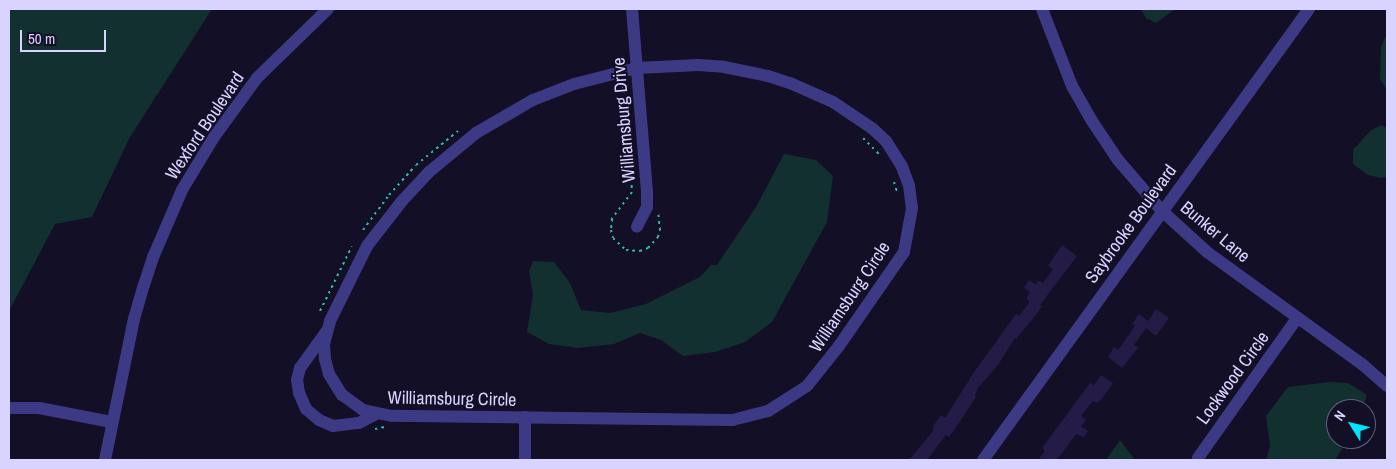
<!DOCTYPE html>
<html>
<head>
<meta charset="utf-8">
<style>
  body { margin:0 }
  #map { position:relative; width:1396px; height:469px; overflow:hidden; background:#130f26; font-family:"Archivo Narrow",sans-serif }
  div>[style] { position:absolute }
  .green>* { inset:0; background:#12302f }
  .building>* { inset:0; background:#241b47 }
  .path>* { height:2px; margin-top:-1px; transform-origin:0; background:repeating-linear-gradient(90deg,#2fb8b0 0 2.5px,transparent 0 6.5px) }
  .street>* { height:12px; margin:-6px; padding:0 6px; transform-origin:6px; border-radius:6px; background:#3d3a85 }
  span { translate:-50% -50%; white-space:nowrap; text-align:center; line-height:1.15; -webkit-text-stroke:4px #130f26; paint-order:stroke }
  .street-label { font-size:18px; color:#d9d4ff }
  .frame { position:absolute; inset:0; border:10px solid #d9d4ff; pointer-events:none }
  .north { position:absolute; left:1326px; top:399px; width:50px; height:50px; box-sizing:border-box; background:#130f26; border:1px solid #625e7d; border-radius:50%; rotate:306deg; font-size:14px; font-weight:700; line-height:20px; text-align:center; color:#d9d4ff }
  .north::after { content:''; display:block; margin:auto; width:18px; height:22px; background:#00e5ff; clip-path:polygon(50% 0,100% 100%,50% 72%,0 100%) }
  .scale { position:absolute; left:20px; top:30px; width:86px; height:22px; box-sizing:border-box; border:2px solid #d9d4ff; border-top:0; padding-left:6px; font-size:15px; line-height:18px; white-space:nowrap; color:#d9d4ff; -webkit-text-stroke:4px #130f26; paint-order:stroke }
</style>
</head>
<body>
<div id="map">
  <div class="green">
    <i style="clip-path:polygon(9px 9px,212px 9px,130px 137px,92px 217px,55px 224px,9px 311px)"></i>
    <i style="clip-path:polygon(1141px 9px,1175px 9px,1156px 23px,1146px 18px)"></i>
    <i style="clip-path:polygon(1387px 33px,1387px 90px,1380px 79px,1381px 47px)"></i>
    <i style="clip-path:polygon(1381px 125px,1387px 128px,1387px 177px,1381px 178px,1368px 175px,1353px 164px,1353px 150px,1370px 131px)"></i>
    <i style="clip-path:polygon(784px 154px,816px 160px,833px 176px,827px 222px,772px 322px,745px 342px,715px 352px,683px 356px,661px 340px,640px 333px,614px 344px,578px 348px,549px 344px,527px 332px,533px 294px,529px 272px,533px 261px,554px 262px,570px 283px,581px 310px,610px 313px,646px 304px,700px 277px,711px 265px,717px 265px,756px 207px)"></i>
    <i style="clip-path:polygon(1330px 382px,1348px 383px,1367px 395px,1362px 409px,1336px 409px,1336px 439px,1348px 439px,1335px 460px,1266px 460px,1270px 446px,1266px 416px,1288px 387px)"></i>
    <i style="clip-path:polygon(1120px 440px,1135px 460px,1106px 460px)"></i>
  </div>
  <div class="building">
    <i style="clip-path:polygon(1062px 245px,1077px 256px,1040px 305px,1042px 306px,1036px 315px,1016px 339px,1015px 338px,998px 365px,978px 388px,975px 396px,976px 397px,957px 426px,949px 437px,946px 435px,927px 460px,909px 460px,933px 431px,933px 426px,941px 415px,945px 418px,974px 372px,1016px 314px,1019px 316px,1030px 301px,1026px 299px,1030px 292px,1024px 288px,1029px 280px,1036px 284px,1038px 280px,1043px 283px,1053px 269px,1048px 266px)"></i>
    <i style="clip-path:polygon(1156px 309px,1169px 318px,1156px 336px,1146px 328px,1134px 345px,1138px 348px,1122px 368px,1108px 357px,1114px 347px,1118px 350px,1135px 326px,1132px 324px,1139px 314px,1148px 321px)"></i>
    <i style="clip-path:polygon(1101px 375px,1113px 383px,1101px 400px,1097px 403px,1093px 401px,1081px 416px,1086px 420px,1081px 426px,1088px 431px,1084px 437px,1076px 434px,1057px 460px,1038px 460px,1045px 451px,1042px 448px,1090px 383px,1094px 385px)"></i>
  </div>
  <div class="path">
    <i style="left:622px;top:85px;width:10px;rotate:66deg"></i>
    <i style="left:627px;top:114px;width:78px;rotate:86.3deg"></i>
    <i style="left:632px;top:192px;width:34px;rotate:127deg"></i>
    <i style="left:612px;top:219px;width:11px;rotate:95deg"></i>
    <i style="left:611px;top:230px;width:8px;rotate:76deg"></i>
    <i style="left:613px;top:238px;width:18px;rotate:43deg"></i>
    <i style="left:626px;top:250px;width:14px;rotate:4deg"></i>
    <i style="left:640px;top:251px;width:9px;rotate:-21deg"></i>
    <i style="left:648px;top:248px;width:15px;rotate:-48deg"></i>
    <i style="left:658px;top:237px;width:7px;rotate:-74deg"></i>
    <i style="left:660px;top:230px;width:18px;rotate:-96deg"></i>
    <i style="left:863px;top:138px;width:23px;rotate:45deg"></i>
    <i style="left:894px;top:182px;width:10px;rotate:73deg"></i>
    <i style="left:363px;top:230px;width:44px;rotate:-53.4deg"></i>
    <i style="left:389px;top:195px;width:40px;rotate:-48deg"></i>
    <i style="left:416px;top:165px;width:54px;rotate:-39deg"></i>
    <i style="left:320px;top:311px;width:72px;rotate:-63.8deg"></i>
    <i style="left:375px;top:429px;width:10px;rotate:-11deg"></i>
  </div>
  <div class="street">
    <i style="left:632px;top:9px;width:183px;rotate:85.3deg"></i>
    <i style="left:647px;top:191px;width:16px;rotate:90deg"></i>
    <i style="left:647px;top:207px;width:22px;rotate:117deg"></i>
    <i style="left:1042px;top:9px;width:83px;rotate:68.7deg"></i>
    <i style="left:1072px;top:86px;width:40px;rotate:60.3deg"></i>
    <i style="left:1092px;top:121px;width:47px;rotate:56.3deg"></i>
    <i style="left:1118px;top:160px;width:67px;rotate:49.2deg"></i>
    <i style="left:1162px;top:211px;width:61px;rotate:42.3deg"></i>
    <i style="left:1207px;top:252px;width:193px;rotate:35.9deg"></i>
    <i style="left:1363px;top:365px;width:32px;rotate:41deg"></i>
    <i style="left:698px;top:65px;width:26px;rotate:4deg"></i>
    <i style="left:724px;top:67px;width:45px;rotate:11.6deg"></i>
    <i style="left:768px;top:76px;width:23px;rotate:18deg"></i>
    <i style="left:790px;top:83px;width:47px;rotate:23.8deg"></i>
    <i style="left:833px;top:102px;width:48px;rotate:34deg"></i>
    <i style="left:873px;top:129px;width:18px;rotate:43deg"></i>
    <i style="left:886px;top:141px;width:31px;rotate:58deg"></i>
    <i style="left:902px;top:167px;width:19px;rotate:69deg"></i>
    <i style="left:909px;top:185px;width:23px;rotate:83deg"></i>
    <i style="left:912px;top:208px;width:45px;rotate:100.3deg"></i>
    <i style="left:904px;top:252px;width:114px;rotate:124.7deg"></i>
    <i style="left:839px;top:346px;width:51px;rotate:128.7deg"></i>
    <i style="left:807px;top:386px;width:46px;rotate:147.3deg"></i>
    <i style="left:768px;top:411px;width:36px;rotate:166deg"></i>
    <i style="left:733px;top:420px;width:341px;rotate:-179.3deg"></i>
    <i style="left:392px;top:416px;width:30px;rotate:-168deg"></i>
    <i style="left:363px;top:410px;width:26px;rotate:-144deg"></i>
    <i style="left:342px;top:395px;width:25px;rotate:-122deg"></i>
    <i style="left:329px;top:374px;width:16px;rotate:-105deg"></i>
    <i style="left:325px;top:359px;width:15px;rotate:-94deg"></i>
    <i style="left:324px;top:344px;width:24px;rotate:-75deg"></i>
    <i style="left:330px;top:321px;width:84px;rotate:-63.7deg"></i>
    <i style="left:367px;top:246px;width:57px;rotate:-52.1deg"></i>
    <i style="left:402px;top:201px;width:40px;rotate:-47deg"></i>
    <i style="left:429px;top:172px;width:61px;rotate:-39.7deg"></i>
    <i style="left:476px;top:133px;width:66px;rotate:-30.1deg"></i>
    <i style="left:533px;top:100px;width:44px;rotate:-21.3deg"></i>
    <i style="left:574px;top:84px;width:65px;rotate:-14.3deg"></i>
    <i style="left:637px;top:68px;width:61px;rotate:-2.8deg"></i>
    <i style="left:326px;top:332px;width:44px;rotate:125.8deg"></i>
    <i style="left:300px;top:368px;width:12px;rotate:104deg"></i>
    <i style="left:297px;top:380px;width:13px;rotate:81deg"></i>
    <i style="left:299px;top:393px;width:17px;rotate:66deg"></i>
    <i style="left:306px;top:409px;width:17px;rotate:40deg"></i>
    <i style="left:319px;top:420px;width:15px;rotate:23deg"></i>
    <i style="left:333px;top:426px;width:26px;rotate:-7deg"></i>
    <i style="left:359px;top:423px;width:19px;rotate:-28deg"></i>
    <i style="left:9px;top:408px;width:30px"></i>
    <i style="left:39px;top:408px;width:74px;rotate:10.9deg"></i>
    <i style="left:1198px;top:458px;width:171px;rotate:-54.7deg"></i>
    <i style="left:105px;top:460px;width:144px;rotate:-78.4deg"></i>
    <i style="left:134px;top:319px;width:35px;rotate:-74deg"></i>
    <i style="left:144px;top:285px;width:32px;rotate:-72deg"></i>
    <i style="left:154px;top:255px;width:71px;rotate:-66.7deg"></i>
    <i style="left:182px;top:190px;width:62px;rotate:-58.9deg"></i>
    <i style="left:214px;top:137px;width:73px;rotate:-53.9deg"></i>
    <i style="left:257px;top:78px;width:99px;rotate:-44.2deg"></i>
    <i style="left:525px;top:460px;width:43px;rotate:-90deg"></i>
    <i style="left:983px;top:460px;width:556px;rotate:-54.14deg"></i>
  </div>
  <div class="street-label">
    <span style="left:624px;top:120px;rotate:-95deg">Williamsburg Drive</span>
    <span style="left:205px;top:126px;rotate:-56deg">Wexford Boulevard</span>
    <span style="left:1131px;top:224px;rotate:-54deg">Saybrooke Boulevard</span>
    <span style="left:1215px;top:232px;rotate:40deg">Bunker Lane</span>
    <span style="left:850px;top:297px;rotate:-56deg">Williamsburg Circle</span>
    <span style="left:1233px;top:378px;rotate:-54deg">Lockwood Circle</span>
    <span style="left:452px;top:399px;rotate:1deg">Williamsburg Circle</span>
  </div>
  <div class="frame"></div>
  <div class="north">N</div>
  <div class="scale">50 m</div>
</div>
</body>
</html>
